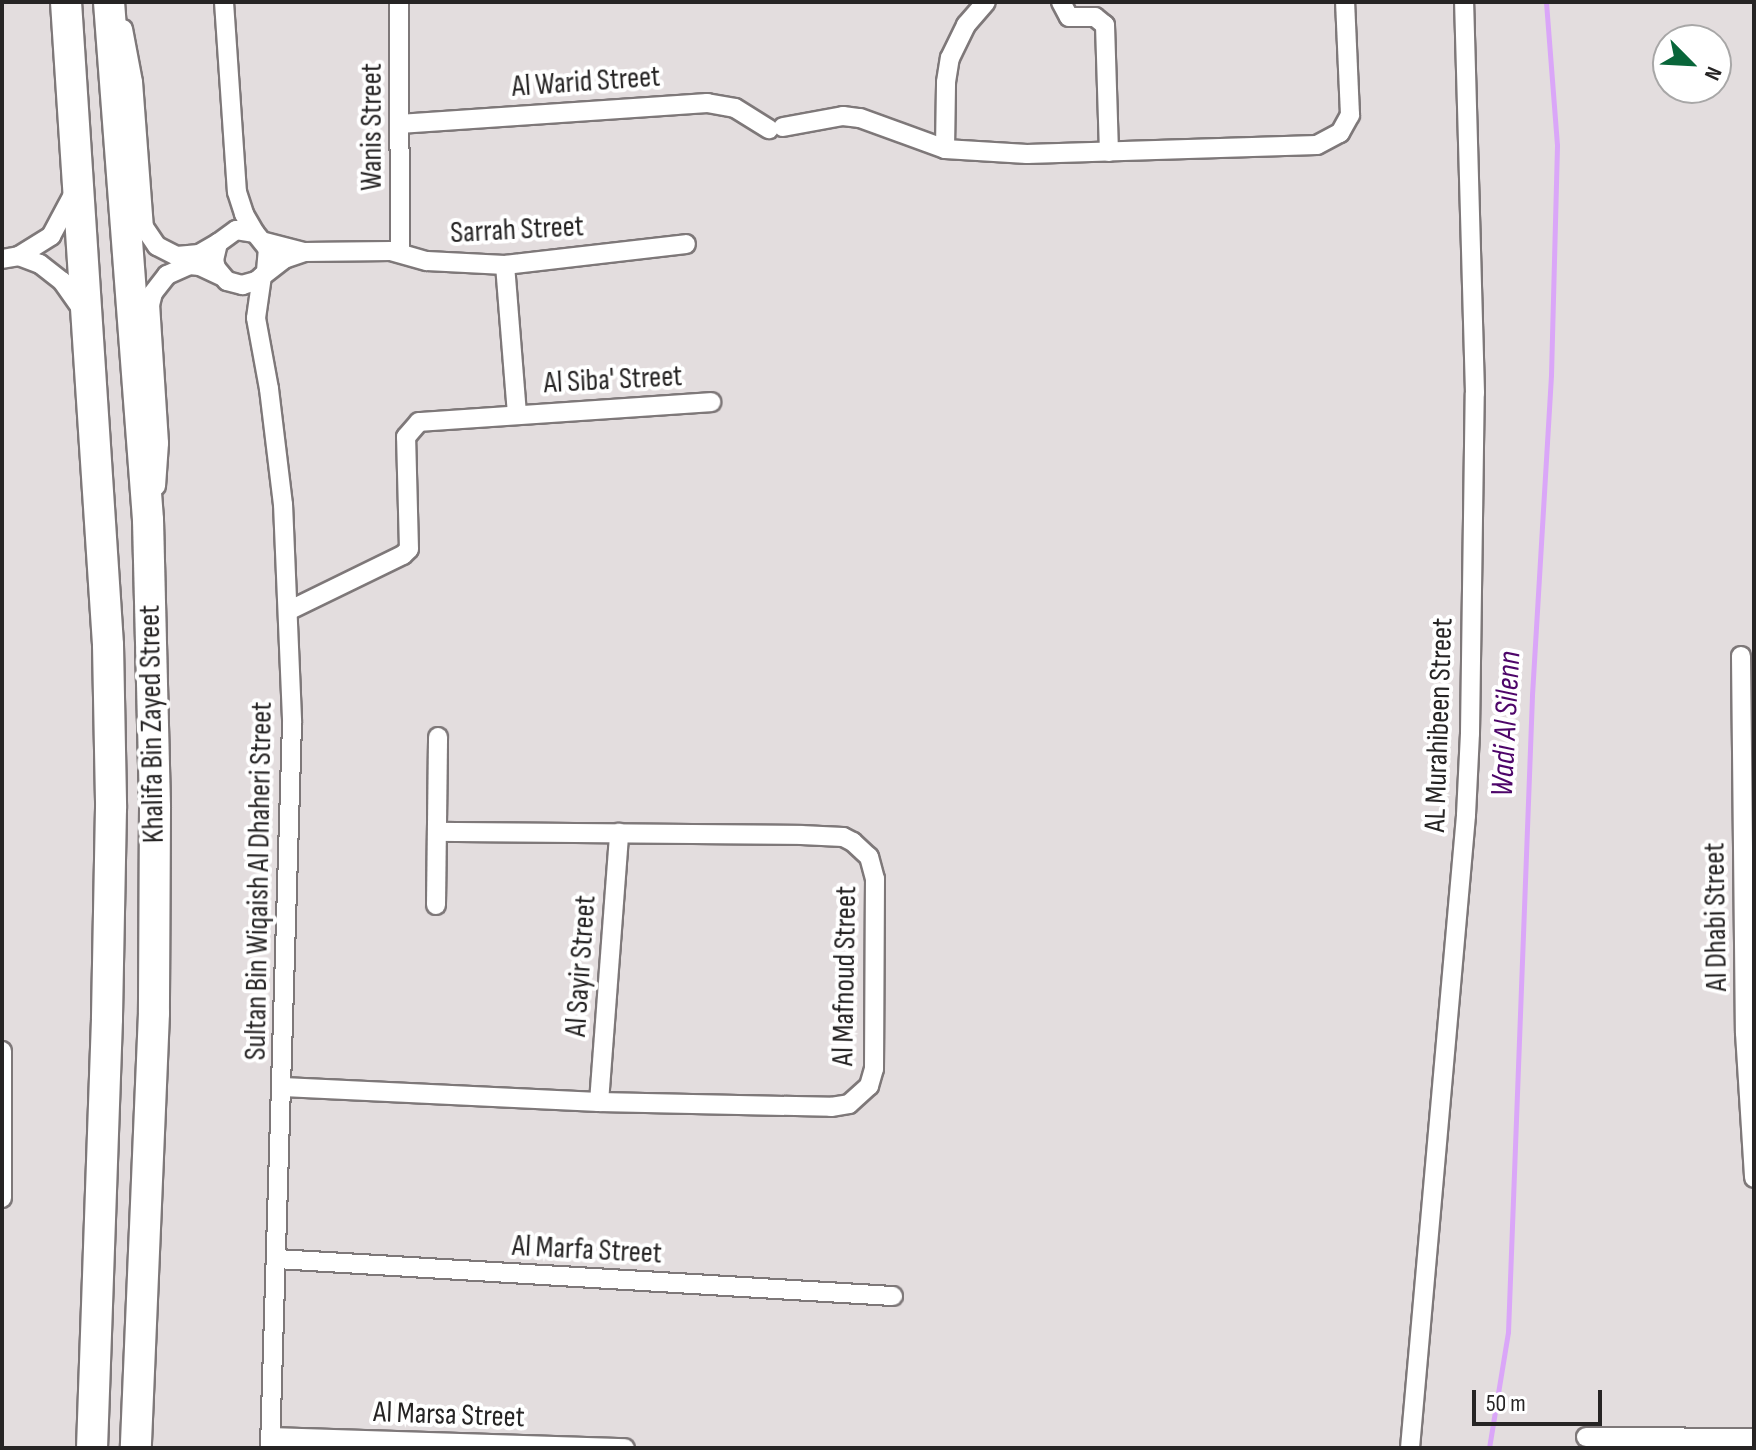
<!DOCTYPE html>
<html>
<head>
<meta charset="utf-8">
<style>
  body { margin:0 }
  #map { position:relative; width:1756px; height:1450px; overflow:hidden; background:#e3ddde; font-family:"Sofia Sans Condensed",sans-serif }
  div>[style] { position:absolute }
  .stream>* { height:5px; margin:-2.5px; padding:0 2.5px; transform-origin:2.5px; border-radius:2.5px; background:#daa6f8 }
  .roads { filter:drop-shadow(2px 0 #7e7879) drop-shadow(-2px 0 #7e7879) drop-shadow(0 2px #7e7879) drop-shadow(0 -2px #7e7879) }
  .minor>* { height:18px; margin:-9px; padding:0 9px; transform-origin:9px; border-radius:9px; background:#fff }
  .trunk>* { height:30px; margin:-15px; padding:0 15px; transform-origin:15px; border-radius:15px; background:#fff }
  span { translate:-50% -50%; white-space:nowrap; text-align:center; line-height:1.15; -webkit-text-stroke:8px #fff; paint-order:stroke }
  .street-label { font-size:30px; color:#262424 }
  .water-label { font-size:32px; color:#4d0569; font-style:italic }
  .frame { position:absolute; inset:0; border:4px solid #262424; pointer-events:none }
  .north { position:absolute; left:1652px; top:24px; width:80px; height:80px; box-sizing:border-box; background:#fff; border:2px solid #a8a7a7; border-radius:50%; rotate:114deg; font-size:22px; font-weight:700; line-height:32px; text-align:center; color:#262424 }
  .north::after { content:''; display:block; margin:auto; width:28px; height:36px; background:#09663a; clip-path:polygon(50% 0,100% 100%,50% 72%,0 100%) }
  .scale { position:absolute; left:1472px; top:1390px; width:130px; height:36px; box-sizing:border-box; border:4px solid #262424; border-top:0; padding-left:10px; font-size:24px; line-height:28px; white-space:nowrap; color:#262424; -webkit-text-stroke:6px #fff; paint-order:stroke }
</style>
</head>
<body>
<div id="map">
  <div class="stream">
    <i style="left:1489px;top:1448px;width:118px;rotate:-80.7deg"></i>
    <i style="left:1508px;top:1332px;width:637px;rotate:-87.84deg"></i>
    <i style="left:1532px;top:695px;width:321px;rotate:-86.6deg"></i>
    <i style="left:1551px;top:375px;width:230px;rotate:-88.5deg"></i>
    <i style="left:1557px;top:145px;width:143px;rotate:-94.4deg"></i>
  </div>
  <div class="roads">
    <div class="minor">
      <i style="left:224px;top:2px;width:190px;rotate:86.1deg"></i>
      <i style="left:237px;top:192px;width:23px;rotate:72deg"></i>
      <i style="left:244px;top:214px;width:22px;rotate:60deg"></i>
      <i style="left:399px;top:2px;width:250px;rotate:89.8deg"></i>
      <i style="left:1061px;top:2px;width:17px;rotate:62deg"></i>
      <i style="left:1069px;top:17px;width:26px"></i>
      <i style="left:1095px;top:17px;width:13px;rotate:39deg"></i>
      <i style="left:1105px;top:25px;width:127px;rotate:88.2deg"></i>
      <i style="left:123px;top:29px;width:54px;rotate:79.3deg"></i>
      <i style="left:133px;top:82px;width:145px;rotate:85.7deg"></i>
      <i style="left:144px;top:227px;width:23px;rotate:56deg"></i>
      <i style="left:157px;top:246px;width:22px;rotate:27deg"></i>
      <i style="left:177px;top:256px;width:22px;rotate:-5deg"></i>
      <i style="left:199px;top:254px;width:22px;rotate:-30deg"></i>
      <i style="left:399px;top:124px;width:309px;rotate:-3.9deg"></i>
      <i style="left:707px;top:103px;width:28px;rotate:10deg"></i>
      <i style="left:735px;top:108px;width:40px;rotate:32deg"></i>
      <i style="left:783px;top:127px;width:61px;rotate:-10.4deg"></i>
      <i style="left:843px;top:116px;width:17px;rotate:7deg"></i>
      <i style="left:860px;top:118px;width:90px;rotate:20deg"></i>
      <i style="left:945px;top:149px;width:82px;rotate:3.5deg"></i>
      <i style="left:1027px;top:154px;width:290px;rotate:-1.8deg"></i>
      <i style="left:1317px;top:145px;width:26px;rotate:-28deg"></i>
      <i style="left:1340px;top:133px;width:21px;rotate:-61deg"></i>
      <i style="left:1350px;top:115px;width:113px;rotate:-92.5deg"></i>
      <i style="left:945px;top:149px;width:67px;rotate:-89.1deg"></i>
      <i style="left:946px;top:82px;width:24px;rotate:-81deg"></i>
      <i style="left:950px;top:58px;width:37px;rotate:-64deg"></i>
      <i style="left:966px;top:25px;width:30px;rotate:-49deg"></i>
      <i style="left:265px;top:242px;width:40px;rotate:14.4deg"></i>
      <i style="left:304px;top:252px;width:87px;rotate:-0.7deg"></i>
      <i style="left:391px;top:251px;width:37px;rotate:16deg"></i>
      <i style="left:427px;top:261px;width:78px;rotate:2.9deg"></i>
      <i style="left:505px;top:265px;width:182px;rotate:-6.6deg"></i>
      <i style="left:19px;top:256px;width:22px;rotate:21deg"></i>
      <i style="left:40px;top:264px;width:28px;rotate:38deg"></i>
      <i style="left:62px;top:281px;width:39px;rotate:55deg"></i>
      <i style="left:2px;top:259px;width:17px;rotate:-10deg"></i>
      <i style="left:19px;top:256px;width:38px;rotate:-32deg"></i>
      <i style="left:51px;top:236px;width:49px;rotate:-61.9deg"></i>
      <i style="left:505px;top:265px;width:148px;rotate:85.4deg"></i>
      <i style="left:266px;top:271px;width:22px;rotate:-85deg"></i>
      <i style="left:268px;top:249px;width:21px;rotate:-129deg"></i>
      <i style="left:255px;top:233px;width:19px;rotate:-171deg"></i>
      <i style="left:236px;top:230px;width:22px;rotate:144deg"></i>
      <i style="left:218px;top:243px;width:17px;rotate:103deg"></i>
      <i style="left:214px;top:260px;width:8px;rotate:76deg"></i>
      <i style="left:216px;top:268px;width:17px;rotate:50deg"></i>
      <i style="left:227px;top:281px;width:16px;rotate:15deg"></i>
      <i style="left:242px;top:285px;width:15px;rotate:-16deg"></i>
      <i style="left:256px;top:281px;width:36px;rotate:-38deg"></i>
      <i style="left:284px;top:259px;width:21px;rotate:-19deg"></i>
      <i style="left:262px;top:276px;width:42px;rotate:98.1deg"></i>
      <i style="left:256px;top:318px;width:72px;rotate:79.6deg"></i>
      <i style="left:269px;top:389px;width:116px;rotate:83.1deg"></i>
      <i style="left:283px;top:504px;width:219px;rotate:87.6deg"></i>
      <i style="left:292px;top:723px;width:725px;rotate:91.74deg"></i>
      <i style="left:156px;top:486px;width:43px;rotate:-86deg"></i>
      <i style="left:159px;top:443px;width:138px;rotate:-93.7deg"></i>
      <i style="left:150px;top:305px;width:12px;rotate:-76deg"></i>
      <i style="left:153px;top:293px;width:23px;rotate:-52deg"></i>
      <i style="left:167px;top:275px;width:24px;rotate:-24deg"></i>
      <i style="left:189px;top:265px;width:11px;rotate:5deg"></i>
      <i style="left:200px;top:266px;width:23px;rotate:25deg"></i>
      <i style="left:288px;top:611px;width:128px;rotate:-26deg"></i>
      <i style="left:403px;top:555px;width:8px;rotate:-45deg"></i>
      <i style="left:409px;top:549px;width:112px;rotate:-91.5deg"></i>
      <i style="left:406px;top:437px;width:20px;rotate:-49deg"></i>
      <i style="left:419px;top:422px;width:293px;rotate:-3.9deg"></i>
      <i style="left:1741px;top:656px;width:377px;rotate:89.4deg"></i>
      <i style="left:1745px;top:1033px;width:145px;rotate:86.4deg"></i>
      <i style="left:436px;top:905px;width:168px;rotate:-89.3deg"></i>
      <i style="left:2px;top:1051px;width:147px;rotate:90deg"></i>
      <i style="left:283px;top:1087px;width:316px;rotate:2.7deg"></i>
      <i style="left:599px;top:1102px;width:232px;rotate:1.2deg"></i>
      <i style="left:831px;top:1107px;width:18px;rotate:-9deg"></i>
      <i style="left:849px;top:1104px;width:27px;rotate:-42deg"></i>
      <i style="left:869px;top:1086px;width:18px;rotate:-74deg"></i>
      <i style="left:874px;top:1069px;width:190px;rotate:-89.7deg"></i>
      <i style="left:875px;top:879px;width:23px;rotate:-105deg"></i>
      <i style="left:869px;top:857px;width:22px;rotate:-137deg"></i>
      <i style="left:853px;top:842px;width:11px;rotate:-153deg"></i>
      <i style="left:843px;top:837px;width:42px;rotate:-177.3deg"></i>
      <i style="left:801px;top:835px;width:364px;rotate:-179.5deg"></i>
      <i style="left:599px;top:1102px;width:270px;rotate:-85.7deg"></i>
      <i style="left:277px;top:1259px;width:617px;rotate:3.44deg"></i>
      <i style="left:271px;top:1437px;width:354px;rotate:1.8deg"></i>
      <i style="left:1586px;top:1437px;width:168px;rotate:0.3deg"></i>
      <i style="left:1410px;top:1448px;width:635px;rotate:-84.94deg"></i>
      <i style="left:1466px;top:815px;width:82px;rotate:-87.2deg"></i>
      <i style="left:1470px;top:733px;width:340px;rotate:-89.2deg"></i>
      <i style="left:1475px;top:393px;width:391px;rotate:-91.6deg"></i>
    </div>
    <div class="trunk">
      <i style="left:66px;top:2px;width:644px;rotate:86.26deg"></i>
      <i style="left:108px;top:645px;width:163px;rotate:88.9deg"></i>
      <i style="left:111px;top:808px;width:211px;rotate:91.1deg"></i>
      <i style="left:107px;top:1019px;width:429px;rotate:92deg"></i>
      <i style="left:109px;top:2px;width:519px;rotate:85.69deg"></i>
      <i style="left:148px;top:520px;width:288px;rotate:88.6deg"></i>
      <i style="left:155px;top:808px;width:205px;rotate:90.3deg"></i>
      <i style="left:154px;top:1013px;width:435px;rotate:92.4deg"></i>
    </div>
  </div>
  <div class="street-label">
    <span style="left:586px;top:82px;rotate:-4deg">Al Warid Street</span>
    <span style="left:372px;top:127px;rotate:-90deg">Wanis Street</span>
    <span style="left:517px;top:230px;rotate:-3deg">Sarrah Street</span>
    <span style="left:613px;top:380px;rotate:-3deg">Al Siba' Street</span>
    <span style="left:152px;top:724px;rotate:-91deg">Khalifa Bin Zayed Street</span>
    <span style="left:1439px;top:725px;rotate:-88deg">AL Murahibeen Street</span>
    <span style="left:259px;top:881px;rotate:-89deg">Sultan Bin Wiqaish Al Dhaheri Street</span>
    <span style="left:1716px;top:917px;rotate:-91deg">Al Dhabi Street</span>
    <span style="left:581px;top:966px;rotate:-86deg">Al Sayir Street</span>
    <span style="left:845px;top:976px;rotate:-89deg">Al Mafnoud Street</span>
    <span style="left:587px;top:1250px;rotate:3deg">Al Marfa Street</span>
    <span style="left:449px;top:1415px;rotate:2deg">Al Marsa Street</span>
  </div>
  <div class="water-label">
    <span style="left:1507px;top:724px;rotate:-87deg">Wadi Al Silenn</span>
  </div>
  <div class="frame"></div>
  <div class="north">N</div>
  <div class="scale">50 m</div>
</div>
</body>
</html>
